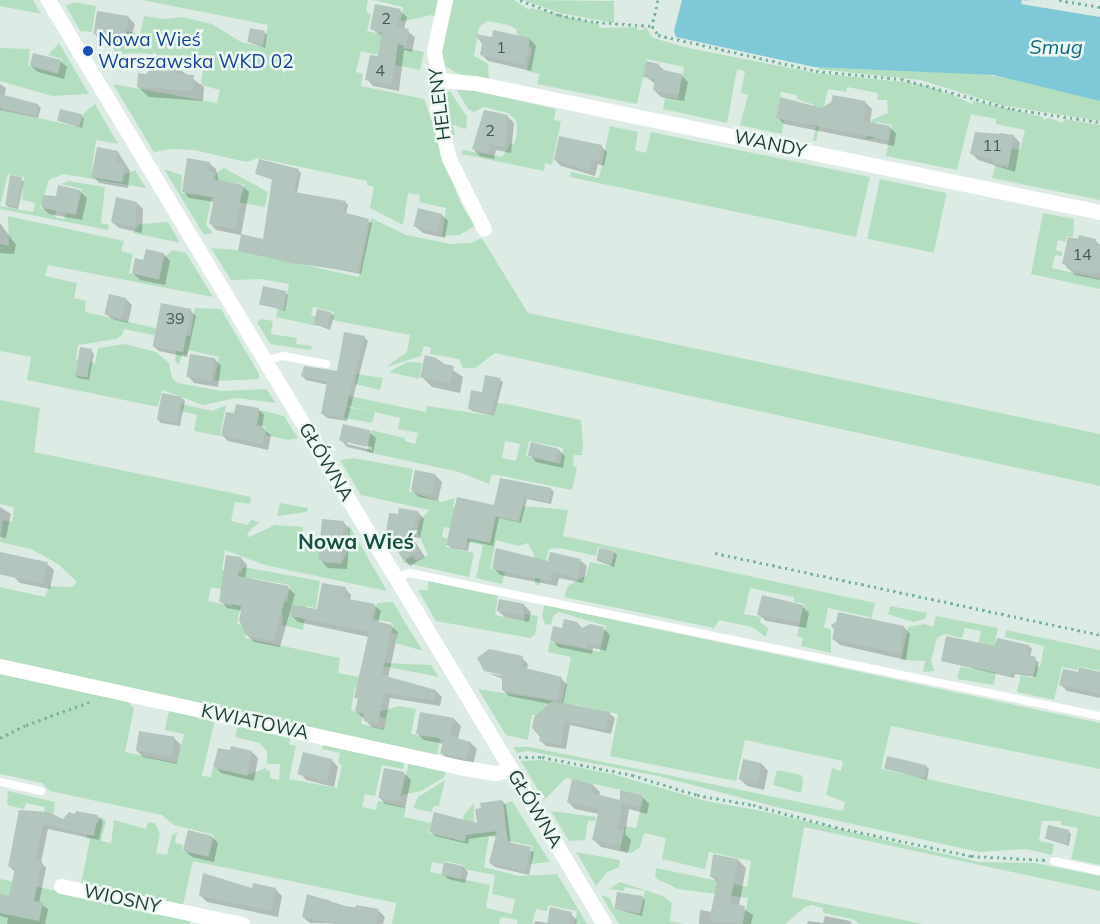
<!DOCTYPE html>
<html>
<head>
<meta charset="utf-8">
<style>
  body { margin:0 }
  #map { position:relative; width:1100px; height:924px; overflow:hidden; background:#ddebe5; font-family:Mulish,sans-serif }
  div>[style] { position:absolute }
  .green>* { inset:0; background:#b3dfc0; transform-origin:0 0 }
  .water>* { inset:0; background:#7ec8d7 }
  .pier>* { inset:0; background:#ddebe5 }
  .shadow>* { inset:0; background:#0003 }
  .building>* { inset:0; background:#b3c6be; transform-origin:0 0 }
  .path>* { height:3px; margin-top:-1.5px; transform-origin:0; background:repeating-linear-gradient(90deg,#7ab3a2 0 2.5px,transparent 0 6.5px) }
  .service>* { height:8px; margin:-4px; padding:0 4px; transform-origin:4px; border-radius:4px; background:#fff }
  .minor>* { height:15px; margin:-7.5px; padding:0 7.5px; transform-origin:7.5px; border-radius:7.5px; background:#fff }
  .dots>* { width:14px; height:14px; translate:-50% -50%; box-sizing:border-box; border:2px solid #eef8f3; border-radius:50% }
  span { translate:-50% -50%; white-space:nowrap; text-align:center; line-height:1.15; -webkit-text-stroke:5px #eef8f3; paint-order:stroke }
  .number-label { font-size:16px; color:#425e57 }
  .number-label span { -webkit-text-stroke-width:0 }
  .transit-label { font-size:19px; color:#164399 }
  .left { translate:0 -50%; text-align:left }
  .street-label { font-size:19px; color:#1d3c35 }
  .water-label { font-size:20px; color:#126a7e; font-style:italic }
  .quarter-label { font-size:21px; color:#175044; font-weight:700 }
</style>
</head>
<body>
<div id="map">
  <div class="green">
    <i style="clip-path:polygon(0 0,33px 0,41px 14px,0 6px)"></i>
    <i style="clip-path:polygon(142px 0,368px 0,366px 12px,371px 14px,367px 31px,405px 39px,403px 48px,424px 52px,420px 70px,395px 65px,396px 59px,361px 51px,356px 72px,363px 74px,361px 86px,424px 99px,460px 202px,475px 226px,459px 235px,442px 236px,446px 208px,419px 202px,420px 195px,408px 193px,403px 225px,370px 208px,374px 187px,367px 185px,367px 181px,258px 158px,246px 162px,194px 150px,171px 149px,154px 152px,113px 84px,217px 103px,220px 90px,201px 85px,204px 61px,142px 53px,116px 54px,107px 36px,123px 39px,126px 31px,140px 34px,144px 16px,165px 19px,182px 17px,212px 24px,241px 42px,263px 47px,268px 25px)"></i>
    <i style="clip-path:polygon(373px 0,439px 0,435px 17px,432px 15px,404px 21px,401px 21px,403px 7px)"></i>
    <i style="clip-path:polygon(452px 0,514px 0,529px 10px,531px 8px,599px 24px,599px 28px,637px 27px,637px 30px,642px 30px,646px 27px,653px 38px,693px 49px,816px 73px,912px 83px,912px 86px,918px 84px,943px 91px,943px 94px,949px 93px,972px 104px,974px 101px,1043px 117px,1043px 120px,1049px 118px,1063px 123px,1064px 119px,1100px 125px,1100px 200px,992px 178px,995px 165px,1008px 168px,1012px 148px,1020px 150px,1025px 130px,996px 124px,996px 119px,971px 114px,957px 170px,886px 156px,892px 125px,876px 122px,873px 139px,866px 139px,872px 120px,888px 113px,887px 100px,877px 100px,878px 93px,847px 87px,846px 92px,828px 89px,816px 141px,813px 141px,816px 127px,810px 125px,814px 105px,797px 99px,797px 95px,781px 92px,776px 118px,784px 120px,782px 134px,740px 125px,748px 95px,741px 93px,745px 71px,737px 69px,727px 123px,663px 109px,665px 97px,678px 99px,684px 67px,647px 59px,637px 104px,537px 84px,540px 74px,527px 71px,532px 48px,519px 40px,516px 29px,509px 25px,487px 21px,479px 27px,474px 56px,488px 64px,489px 81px,458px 74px,445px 66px,441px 54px)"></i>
    <i style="clip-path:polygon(523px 0,614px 1px,614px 23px,560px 13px)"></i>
    <i style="clip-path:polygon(74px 2px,96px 6px,92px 32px,80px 31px,66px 6px)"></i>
    <i style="clip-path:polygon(59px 43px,89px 94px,52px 96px,0 81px,0 48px,30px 49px,28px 66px,58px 74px,62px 59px,48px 55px)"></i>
    <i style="clip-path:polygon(820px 65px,973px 73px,1026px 81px,1100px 101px,1100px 121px,1001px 105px,920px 80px,817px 69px)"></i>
    <i style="clip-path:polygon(462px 88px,556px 109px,554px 120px,561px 121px,552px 165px,545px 163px,544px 171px,461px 154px,463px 150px,502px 157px,511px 143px,514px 144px,517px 133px,516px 120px,508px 113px,484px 107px,474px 112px,468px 109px,456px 89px)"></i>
    <i style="clip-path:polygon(450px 91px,467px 117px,466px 129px,453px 125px,455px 135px,449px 135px,443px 107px,445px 95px)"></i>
    <i style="clip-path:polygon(evenodd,0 102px,2px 110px,79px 127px,84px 113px,95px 104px,118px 144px,96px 140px,91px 176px,123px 182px,124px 175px,135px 170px,146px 188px,63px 174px,49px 180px,40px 208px,56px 211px,55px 217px,64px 219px,66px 213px,76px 215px,82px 189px,60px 184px,69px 181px,105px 187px,101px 223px,109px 225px,108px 230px,0 209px,0 102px,8px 174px,24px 177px,22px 200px,35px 203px,33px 212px,0 206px,8px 174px)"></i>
    <i style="clip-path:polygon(610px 126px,638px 132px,635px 150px,646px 153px,651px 132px,870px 177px,856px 237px,570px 177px,571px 172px,599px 178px)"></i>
    <i style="clip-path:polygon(224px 168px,268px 192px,265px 207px,215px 198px,231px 191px,243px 193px,244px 184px,214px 181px,217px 172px)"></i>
    <i style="clip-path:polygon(164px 169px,182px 175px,181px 193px,212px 197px,206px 225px,213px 233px,204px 235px)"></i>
    <i style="left:880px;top:179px;width:68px;height:61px;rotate:12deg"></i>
    <i style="clip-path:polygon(1043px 213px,1074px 219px,1073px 237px,1067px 236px,1066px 242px,1058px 240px,1056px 250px,1062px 252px,1062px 256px,1055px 255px,1052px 268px,1100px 279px,1100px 289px,1031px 274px)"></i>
    <i style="clip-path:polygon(8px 216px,124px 241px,121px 251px,133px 254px,129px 273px,159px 280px,164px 258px,169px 253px,173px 250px,186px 253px,213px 297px,48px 265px,45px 276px,77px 283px,74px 298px,86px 301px,85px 312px,190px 336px,195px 308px,221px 309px,259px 374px,259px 379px,214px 381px,219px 357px,188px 350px,187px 355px,182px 354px,179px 365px,175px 361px,177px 340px,124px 329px,122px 335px,116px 339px,78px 345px,76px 359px,95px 363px,98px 348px,125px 344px,156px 352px,169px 363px,172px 378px,178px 383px,221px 391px,266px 389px,276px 403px,237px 398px,203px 405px,162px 390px,158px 407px,27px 380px,31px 357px,0 351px,0 244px,9px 246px)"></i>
    <i style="clip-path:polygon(371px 218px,406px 235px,451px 244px,471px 243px,482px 238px,528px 313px,1100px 434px,1100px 486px,495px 353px,475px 368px,463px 368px,459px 359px,430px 354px,431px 348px,424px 346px,421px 356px,386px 367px,407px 352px,410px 335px,332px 320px,334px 312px,313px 307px,311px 315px,319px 317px,317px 326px,276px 317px,278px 309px,284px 310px,289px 284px,260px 279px,231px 280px,211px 248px,237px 250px,359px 277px)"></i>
    <i style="clip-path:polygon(168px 222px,180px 243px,133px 233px,140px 224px)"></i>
    <i style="clip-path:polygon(262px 319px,273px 321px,271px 334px,297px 338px,296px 344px,312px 346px,311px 350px,270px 344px,257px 322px)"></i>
    <i style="clip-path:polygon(407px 362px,422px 363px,419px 379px,389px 372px)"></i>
    <i style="clip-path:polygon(357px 374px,383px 378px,380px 390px,355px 384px)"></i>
    <i style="clip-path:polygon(evenodd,349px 396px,426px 412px,427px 406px,494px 416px,497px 403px,507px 404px,581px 420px,583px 444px,582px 455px,574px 455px,573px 465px,577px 468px,572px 490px,492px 474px,489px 484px,459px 472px,367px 452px,371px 430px,405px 438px,405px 441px,415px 444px,418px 433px,398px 429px,400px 418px,375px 412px,372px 423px,344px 418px,346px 407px,373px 412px,347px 406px,349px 396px,505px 441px,520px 444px,516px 461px,502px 458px,505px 441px,349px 396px,529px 441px,563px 448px,560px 464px,526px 456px,529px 441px)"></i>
    <i style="clip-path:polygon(evenodd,0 400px,40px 408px,34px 452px,251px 497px,250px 504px,235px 502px,231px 521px,248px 525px,251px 520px,260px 522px,251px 529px,247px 535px,249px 537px,275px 525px,303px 527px,303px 538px,313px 539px,312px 547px,320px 548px,319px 562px,341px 564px,347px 553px,349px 525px,387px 591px,265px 565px,225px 550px,222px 570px,241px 573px,243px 567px,320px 581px,316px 608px,307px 606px,303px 630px,282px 625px,283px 613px,241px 605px,237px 624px,247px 626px,245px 638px,340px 658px,338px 673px,364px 678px,362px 688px,355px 687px,351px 710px,363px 714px,361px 724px,384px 729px,386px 718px,375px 716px,378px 712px,399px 706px,416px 709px,411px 734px,429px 737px,430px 733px,441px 735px,437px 755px,0 661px,0 587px,45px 597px,49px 586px,72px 587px,77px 582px,58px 564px,31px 549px,0 542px,3px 520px,12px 522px,14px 507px,0 504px,0 400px,251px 578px,290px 585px,287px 602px,248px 595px,251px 578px,0 400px,211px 587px,235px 592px,232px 606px,208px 601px,211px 587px)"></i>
    <i style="clip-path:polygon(182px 404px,212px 411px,226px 405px,220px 436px,194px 431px,197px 415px,181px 411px)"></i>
    <i style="clip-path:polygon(260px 410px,284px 416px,298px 438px,288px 440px,266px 435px,266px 427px,257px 425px)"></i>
    <i style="clip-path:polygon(354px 458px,413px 469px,409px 491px,441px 502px,455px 498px,453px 507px,519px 522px,523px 506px,568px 510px,563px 536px,875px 603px,870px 624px,869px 617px,828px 608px,824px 627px,831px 630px,831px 653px,801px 646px,803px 638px,797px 636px,804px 604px,794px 602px,794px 597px,750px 588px,744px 614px,761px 617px,760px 622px,768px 628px,766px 637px,752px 627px,719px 620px,714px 628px,564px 597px,568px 586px,586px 575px,590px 562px,611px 566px,615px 551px,598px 547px,596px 556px,560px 548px,549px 549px,539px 585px,535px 585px,534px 555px,528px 543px,519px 546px,496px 540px,490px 569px,505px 572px,502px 584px,476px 578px,483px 545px,467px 542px,469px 532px,444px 527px,442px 537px,447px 538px,446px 547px,474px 553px,469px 577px,401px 562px,413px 556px,416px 561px,428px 555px,417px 531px,420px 520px,429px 510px,361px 495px,340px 460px)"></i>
    <i style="clip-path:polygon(280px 503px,308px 508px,307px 512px,277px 516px)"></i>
    <i style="clip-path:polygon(428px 581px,498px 596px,495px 615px,524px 621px,525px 614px,538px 616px,535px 635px,530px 638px,436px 621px,418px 590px,428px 590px)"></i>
    <i style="clip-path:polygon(393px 602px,407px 626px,423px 651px,396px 643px,397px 634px,392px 633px,393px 623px,374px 619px,377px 603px)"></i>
    <i style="clip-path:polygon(544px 605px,1100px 723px,1100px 769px,891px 726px,881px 769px,1100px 817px,1100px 865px,1071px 859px,1078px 828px,1061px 825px,1061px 821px,1042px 821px,1039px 841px,1054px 844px,1052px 855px,1026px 849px,979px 852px,776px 807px,658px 776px,528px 751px,517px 753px,513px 747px,530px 747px,843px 811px,845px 802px,826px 795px,832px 768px,841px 771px,843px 761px,745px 740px,736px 781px,610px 756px,618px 714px,576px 705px,573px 720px,532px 715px,528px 740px,506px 735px,478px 689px,562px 702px,571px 657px,548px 652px,550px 642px,600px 652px,606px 626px,559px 612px,553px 616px,551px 625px,545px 624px,542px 616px)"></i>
    <i style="clip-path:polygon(890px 606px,927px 613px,925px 619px,913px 622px,888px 614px)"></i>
    <i style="clip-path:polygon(936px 616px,998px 628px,995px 641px,1007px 644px,998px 655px,994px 685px,957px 679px,960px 667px,974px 669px,981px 631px,965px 628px,962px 638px,945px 634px,937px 638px,931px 660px,934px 671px,923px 672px,925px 661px,901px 660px,908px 627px,924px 624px,933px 627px)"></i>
    <i style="clip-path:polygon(1006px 630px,1100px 650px,1100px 671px,1078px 666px,1077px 670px,1062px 667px,1054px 700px,1017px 692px,1021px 675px,1033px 678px,1036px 666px,1040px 667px,1044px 646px,1005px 637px)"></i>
    <i style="clip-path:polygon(385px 663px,431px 665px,439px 677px,383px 666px)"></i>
    <i style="clip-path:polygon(evenodd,0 674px,128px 701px,134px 709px,125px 752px,177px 763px,184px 734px,165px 730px,169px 710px,215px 719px,202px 776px,211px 777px,213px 768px,246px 776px,265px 768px,270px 772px,270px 778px,279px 780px,280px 764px,267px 764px,267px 751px,260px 743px,235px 737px,238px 725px,291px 736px,289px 744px,296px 746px,289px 779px,337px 788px,342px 765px,338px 763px,340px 753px,322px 749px,324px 743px,405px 761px,403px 769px,382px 765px,375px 796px,365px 794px,362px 807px,376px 810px,378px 801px,406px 807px,404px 817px,431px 823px,428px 833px,465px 842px,467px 832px,463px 816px,474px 803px,474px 822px,482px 832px,506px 831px,504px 804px,512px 801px,550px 862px,530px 864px,532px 846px,489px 836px,484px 867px,519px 876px,557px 874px,587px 924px,575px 924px,577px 911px,548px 905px,547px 911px,536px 909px,532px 924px,517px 924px,518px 920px,501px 917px,499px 924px,392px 924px,396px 903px,193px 861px,183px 905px,81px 884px,90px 839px,86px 838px,90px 822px,98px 823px,100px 816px,106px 821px,101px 841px,111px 843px,114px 820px,146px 829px,148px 822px,155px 823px,160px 834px,156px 853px,167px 855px,172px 835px,177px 832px,175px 843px,183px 845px,182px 851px,209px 857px,214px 835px,174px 825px,162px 815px,50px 791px,42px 783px,0 774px,0 674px,444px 861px,463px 865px,463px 869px,495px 875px,492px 894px,515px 899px,512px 914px,486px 908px,490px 885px,430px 872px,432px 862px,443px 864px,444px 861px)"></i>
    <i style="clip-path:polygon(542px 760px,616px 775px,706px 801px,762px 811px,979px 862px,1035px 863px,1100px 876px,1100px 891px,804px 827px,792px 897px,923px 924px,859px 924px,853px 919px,823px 913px,823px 908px,812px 905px,805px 907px,785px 924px,743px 924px,748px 898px,678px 889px,659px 880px,655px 877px,656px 868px,747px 887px,751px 861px,709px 852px,705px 869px,662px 859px,666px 838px,644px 833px,640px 847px,631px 853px,620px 850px,625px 826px,636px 828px,644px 795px,566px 778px,544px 800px,521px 761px)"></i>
    <i style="clip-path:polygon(409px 762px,447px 771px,443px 778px,421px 791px,401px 795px)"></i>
    <i style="clip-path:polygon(777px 770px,801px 775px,803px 780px,801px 793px,773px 785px)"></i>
    <i style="clip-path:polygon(445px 780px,439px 806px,434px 806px,431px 812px,413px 808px,418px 797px)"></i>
    <i style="clip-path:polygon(8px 791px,55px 802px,54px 814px,44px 812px,45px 807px,26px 803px,24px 809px,7px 805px)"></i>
    <i style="clip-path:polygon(551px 811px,596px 817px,595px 821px,588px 821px,585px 840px,569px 841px)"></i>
    <i style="clip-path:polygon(576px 852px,620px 860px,619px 867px,606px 873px,596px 886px)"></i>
    <i style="clip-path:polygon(0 879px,191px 919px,190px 924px,0 924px)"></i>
    <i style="clip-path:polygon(620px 882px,663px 896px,672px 903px,670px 921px,684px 924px,619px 924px,601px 895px,610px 898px,614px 909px,640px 914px,645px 891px,625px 887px,624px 891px,609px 889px)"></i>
  </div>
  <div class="water">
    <i style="clip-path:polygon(682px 0,1025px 0,1100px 12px,1100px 101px,993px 75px,814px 67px,676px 37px,674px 31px)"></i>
  </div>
  <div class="pier">
    <i style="clip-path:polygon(1022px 0,1100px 10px,1100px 17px,1021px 4px)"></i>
  </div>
  <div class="shadow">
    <i style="clip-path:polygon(400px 11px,407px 17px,404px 29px,415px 37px,412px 52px,404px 50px,399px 91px,373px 86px,367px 79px,379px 58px,383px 37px,372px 29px)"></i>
    <i style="clip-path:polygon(128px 17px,135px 24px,129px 44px,100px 39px,94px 33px)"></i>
    <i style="clip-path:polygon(264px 32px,267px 35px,265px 48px,248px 42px)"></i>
    <i style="clip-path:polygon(530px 39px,536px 46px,531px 71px,488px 61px,481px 54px)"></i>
    <i style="clip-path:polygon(60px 61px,67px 67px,64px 79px,38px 72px,31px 66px)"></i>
    <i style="clip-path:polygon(658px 65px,665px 71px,681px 75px,688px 82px,684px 101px,661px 97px,654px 90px,655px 84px,645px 76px)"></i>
    <i style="clip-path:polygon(175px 66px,204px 87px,203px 101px,149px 97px,138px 87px)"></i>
    <i style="clip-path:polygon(0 84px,6px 88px,4px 98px,38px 105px,41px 108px,38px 118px,0 110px)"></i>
    <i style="clip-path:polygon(865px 102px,872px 109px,870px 124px,890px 127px,896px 134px,894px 146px,784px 124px,777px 117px)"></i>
    <i style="clip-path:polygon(81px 115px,84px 118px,82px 128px,59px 121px)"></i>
    <i style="clip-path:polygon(507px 116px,514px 123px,511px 153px,496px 150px,494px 159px,480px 156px,473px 149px)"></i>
    <i style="clip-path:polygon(1001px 133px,1014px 136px,1020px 143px,1015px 172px,978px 160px,971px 153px)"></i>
    <i style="clip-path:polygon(601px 146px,607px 152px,604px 166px,598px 164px,595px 176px,561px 166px,555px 160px)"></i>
    <i style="clip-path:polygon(118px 152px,130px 171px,128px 188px,99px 183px,93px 176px)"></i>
    <i style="clip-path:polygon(209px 163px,216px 169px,219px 182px,242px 186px,249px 192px,241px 235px,216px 230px,210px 223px,214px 202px,189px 198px,183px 191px)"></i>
    <i style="clip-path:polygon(298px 170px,301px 173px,297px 193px,345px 202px,348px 205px,346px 214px,372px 223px,361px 274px,239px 251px,265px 241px,273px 180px,257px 174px)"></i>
    <i style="clip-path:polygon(21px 179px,24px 182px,18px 209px,8px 207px,5px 204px)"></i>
    <i style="clip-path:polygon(80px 191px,87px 198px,82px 220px,49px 214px,42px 207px)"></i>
    <i style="clip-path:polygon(137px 203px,143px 209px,142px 233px,119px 228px,112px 222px)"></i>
    <i style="clip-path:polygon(442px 215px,448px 221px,445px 238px,423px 233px,416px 227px)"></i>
    <i style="clip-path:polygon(0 223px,16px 245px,14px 254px,0 253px)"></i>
    <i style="clip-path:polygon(1069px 238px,1095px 240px,1100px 245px,1100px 280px,1075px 275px,1064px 264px)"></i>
    <i style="clip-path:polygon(164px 254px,170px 261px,165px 285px,140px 280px,133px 273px)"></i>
    <i style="clip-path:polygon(285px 292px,288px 295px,285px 311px,262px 304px)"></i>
    <i style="clip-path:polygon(126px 299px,132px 305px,128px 323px,112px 319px,106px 314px)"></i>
    <i style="clip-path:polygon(190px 310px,196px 316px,187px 357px,159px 351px,153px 346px)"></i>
    <i style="clip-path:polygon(331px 313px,334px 316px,330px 330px,315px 324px)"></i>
    <i style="clip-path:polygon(364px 337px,368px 341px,347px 421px,327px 418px,322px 413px,328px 385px,306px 380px,302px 376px,338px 373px)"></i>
    <i style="clip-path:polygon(91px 350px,94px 354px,89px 380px,78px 378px,75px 375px)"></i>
    <i style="clip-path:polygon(215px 359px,221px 366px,218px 387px,194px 383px,188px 376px)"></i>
    <i style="clip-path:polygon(437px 359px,463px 377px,460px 393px,432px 387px,422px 377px)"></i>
    <i style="clip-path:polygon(501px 380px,503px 382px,494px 416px,472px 411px,469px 408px)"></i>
    <i style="clip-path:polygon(182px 398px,185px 401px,180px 426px,161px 423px,158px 420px)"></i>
    <i style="clip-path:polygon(258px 409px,264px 415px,262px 428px,271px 435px,268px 450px,228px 441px,222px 435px,235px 415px)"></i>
    <i style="clip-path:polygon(evenodd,369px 432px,376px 438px,373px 453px,347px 447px,341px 440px,369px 432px,347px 441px,372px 447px,372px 450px,347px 444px,347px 441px)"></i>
    <i style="clip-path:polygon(559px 450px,565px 456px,563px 468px,536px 462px,530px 455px)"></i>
    <i style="clip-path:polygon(435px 475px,442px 482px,438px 501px,419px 497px,412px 491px)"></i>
    <i style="clip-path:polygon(501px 479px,551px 489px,554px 492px,551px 504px,527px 499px,521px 523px,499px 518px,493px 546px,470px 541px,468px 551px,451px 548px,448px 545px,495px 507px)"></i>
    <i style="clip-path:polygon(0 507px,11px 514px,6px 538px,0 537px)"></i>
    <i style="clip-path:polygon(418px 512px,424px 519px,420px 538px,412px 537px,425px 557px,410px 566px,404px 559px,399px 516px)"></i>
    <i style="clip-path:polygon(343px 522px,350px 529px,347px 569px,328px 568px,321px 561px)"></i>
    <i style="clip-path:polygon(614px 552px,617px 555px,614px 567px,598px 561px)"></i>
    <i style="clip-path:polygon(241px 558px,247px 565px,245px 579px,288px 588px,295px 594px,280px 647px,254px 642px,247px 635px,243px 611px,227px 608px,221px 601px)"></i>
    <i style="clip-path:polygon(580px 560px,587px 566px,583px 583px,559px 578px,557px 586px,500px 575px,494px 568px)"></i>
    <i style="clip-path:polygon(47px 564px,54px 570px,50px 589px,20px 583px,13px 576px)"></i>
    <i style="clip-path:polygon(345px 588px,351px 595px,350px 600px,374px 605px,381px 611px,378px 623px,391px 626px,398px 632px,388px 678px,436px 691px,442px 697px,440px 706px,390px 698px,384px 730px,372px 727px,356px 711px,358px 700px,356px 697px,369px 637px,298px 622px,292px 616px,318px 611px)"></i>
    <i style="clip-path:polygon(524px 605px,531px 612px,529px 622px,505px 617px,498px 611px)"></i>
    <i style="clip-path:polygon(802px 606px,809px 613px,806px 628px,766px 621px,759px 615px)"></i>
    <i style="clip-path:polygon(577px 623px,583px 629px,603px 628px,610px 635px,606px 651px,593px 648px,592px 654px,558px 647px,552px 640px,563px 629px)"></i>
    <i style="clip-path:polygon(904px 627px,910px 634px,906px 660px,840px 645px,833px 639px,835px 630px)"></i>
    <i style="clip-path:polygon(1029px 646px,1032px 649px,1030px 657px,1039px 662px,1036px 677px,1015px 674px,1014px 678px,942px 661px)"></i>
    <i style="clip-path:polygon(522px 658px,528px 664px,527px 670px,561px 678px,567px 685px,563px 704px,609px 713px,615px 718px,611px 734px,570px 725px,566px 749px,546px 746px,540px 740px,550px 704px,509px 696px,503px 690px,503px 679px,488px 673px,508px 677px)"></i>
    <i style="clip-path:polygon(1100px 673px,1100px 698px,1067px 691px,1061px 685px,1079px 674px)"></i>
    <i style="clip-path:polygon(421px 713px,454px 719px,461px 726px,458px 739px,471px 743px,477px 749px,473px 765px,448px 759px,441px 753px,444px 744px,424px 740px,418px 734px)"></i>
    <i style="clip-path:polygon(174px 738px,181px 745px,177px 764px,143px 757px,136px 750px)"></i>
    <i style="clip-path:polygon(252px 752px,258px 758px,254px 781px,221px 773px,215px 767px)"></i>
    <i style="clip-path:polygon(332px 760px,338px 767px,334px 787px,306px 780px,300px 773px)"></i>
    <i style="clip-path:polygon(762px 764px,768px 771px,764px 790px,747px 786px,740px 779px)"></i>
    <i style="clip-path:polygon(926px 766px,929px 769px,927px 780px,885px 768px)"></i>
    <i style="clip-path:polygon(405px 774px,411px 780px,405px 808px,385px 804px,379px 797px)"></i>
    <i style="clip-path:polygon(593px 785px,600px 792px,599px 796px,621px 801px,642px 796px,649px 804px,647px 814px,629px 809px,625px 834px,631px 840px,628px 853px,601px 847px,594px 840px,599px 814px,575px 809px,568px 802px)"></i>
    <i style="clip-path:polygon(502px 801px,506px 805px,511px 844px,534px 852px,529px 875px,495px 867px,490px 863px,497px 835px,469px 839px,468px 844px,435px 836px,431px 832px,478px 825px)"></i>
    <i style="clip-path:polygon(20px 811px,63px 821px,97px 816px,103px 821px,99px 840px,48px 829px,41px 862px,46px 868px,39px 903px,48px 909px,45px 924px,7px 924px,8px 918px,0 916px,0 895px,10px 897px,15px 872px,9px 866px)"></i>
    <i style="clip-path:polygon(1068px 831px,1071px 834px,1069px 846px,1047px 839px)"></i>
    <i style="clip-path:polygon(212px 837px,218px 843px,214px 862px,192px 857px,185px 851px)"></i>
    <i style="clip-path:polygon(738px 860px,746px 868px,739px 906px,753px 915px,751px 924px,699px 924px,700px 910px,712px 912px,718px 883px,711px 876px)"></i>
    <i style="clip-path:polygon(463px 867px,468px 872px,465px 883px,448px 879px,443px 874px)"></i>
    <i style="clip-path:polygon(253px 889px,275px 889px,282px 896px,278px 917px,207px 902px,200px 895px)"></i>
    <i style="clip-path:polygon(308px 896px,329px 900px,333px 905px,378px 910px,385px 917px,383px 924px,310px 923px,303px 917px)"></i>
    <i style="clip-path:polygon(642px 897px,645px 900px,642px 916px,616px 909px)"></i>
    <i style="clip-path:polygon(571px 914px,577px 920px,576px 924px,534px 924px,535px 921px,548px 923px)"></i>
    <i style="clip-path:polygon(825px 916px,850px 921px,852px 924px,807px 924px,808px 921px,823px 923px)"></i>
  </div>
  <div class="building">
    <i style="clip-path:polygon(375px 4px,401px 9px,397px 26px,409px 29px,406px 46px,398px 44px,392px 85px,365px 80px,370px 55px,378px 56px,382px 32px,370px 29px)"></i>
    <i style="left:97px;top:11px;width:32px;height:23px;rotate:9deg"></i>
    <i style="left:250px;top:28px;width:15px;height:14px;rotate:11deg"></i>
    <i style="clip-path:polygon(493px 30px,530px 38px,525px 65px,480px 55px,482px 44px,475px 34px,492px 37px)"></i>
    <i style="left:33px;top:53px;width:29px;height:13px;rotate:14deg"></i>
    <i style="clip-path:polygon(646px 61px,659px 64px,658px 69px,682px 74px,678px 95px,653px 90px,655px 79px,643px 77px)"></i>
    <i style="clip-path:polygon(146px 63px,175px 65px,175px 74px,194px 75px,193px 91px,137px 87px,138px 73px,146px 74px)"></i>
    <i style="clip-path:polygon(4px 95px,38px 104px,36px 116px,0 108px,0 96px)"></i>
    <i style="clip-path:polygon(833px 95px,866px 101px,864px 121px,890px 126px,888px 140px,776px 118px,780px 97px,822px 108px,831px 102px)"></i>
    <i style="left:60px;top:109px;width:23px;height:12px;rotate:13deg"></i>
    <i style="clip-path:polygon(484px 110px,508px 115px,505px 147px,489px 144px,488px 153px,472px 149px)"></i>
    <i style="clip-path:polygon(975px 132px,1014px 135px,1008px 166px,993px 163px,994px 159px,970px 154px)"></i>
    <i style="clip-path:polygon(559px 136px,602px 145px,599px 161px,592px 159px,590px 171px,554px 160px)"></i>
    <i style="clip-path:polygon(97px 147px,118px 151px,117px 162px,124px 163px,122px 182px,91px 177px)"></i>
    <i style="clip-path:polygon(187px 158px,210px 162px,208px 171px,213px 172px,212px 179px,243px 185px,235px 229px,209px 224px,214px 197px,182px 192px)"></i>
    <i style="clip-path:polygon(259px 159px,299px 169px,294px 192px,346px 201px,343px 212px,369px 219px,358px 272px,291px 263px,238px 251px,241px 234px,263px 239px,272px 179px,255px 174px)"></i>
    <i style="left:10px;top:175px;width:12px;height:30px;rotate:9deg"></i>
    <i style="clip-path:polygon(58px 185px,80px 190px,76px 214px,41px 207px,43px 195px,56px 196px)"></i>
    <i style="clip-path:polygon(116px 197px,137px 202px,135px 227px,111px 222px)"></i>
    <i style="left:418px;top:208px;width:25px;height:19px;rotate:14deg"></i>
    <i style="clip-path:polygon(1079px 235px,1096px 239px,1095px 243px,1100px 244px,1100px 272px,1094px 271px,1093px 274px,1067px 269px,1068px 265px,1062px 264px,1068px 237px,1078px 239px)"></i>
    <i style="clip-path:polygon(146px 249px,164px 253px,159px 279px,132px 273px,135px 258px,143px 260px)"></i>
    <i style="left:263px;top:286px;width:24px;height:19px;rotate:12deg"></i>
    <i style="left:109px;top:294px;width:18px;height:21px;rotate:13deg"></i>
    <i style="left:161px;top:303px;width:31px;height:44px;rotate:11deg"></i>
    <i style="left:317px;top:309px;width:14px;height:16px;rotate:12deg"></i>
    <i style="clip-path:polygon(344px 332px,365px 336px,343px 418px,321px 414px,327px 382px,301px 376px,304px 366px,337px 371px)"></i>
    <i style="left:80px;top:347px;width:12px;height:29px;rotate:9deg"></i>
    <i style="left:190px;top:354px;width:25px;height:23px;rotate:9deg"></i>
    <i style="clip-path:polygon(425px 355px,437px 358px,436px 362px,454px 366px,450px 383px,420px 377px)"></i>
    <i style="clip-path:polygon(485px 375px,501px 378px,491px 414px,468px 409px,471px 390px,482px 392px)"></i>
    <i style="left:162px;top:393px;width:20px;height:27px;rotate:11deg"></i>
    <i style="clip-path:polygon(236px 404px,259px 408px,256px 426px,265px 428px,263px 444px,221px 436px,226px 412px,234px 413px)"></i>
    <i style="left:343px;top:424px;width:28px;height:17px;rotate:13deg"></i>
    <i style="left:531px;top:442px;width:29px;height:14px;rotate:14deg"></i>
    <i style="left:415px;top:470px;width:21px;height:21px;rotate:11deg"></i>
    <i style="clip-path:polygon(500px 478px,551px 488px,549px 502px,524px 497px,518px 521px,496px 516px,490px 543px,467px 538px,465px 549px,446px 545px,457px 497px,494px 505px)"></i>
    <i style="clip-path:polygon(399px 508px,418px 511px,413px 532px,407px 531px,419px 550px,403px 560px,386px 532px,389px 513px,398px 514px)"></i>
    <i style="left:322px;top:519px;width:22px;height:42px;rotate:5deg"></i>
    <i style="clip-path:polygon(496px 548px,548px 561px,550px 552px,581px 559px,577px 578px,552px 572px,551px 581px,492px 569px)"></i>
    <i style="left:599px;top:548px;width:15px;height:13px;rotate:11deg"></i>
    <i style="left:0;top:552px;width:49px;height:22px;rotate:12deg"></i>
    <i style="clip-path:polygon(226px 555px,241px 557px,238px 576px,289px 586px,273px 641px,246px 635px,239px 620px,242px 606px,219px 602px)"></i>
    <i style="clip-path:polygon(322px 583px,346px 587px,344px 598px,375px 604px,372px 620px,392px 625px,382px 675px,436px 690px,434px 700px,384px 693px,378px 724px,364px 721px,366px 714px,355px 711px,358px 698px,354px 698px,369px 632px,290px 616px,292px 605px,317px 609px)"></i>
    <i style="clip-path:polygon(762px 595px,803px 605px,799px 622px,757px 615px)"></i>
    <i style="left:499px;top:599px;width:26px;height:12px;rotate:11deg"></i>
    <i style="clip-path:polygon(838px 612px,904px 626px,900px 654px,832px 639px,834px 630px,831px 625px,836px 622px)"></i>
    <i style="clip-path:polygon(564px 619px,577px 622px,582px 628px,590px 624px,604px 627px,600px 645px,587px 642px,586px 648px,550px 641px,553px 626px,562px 628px)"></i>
    <i style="clip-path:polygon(946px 636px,995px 646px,997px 638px,1029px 645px,1027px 655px,1036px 657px,1033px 674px,1012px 672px,1011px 676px,941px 661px)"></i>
    <i style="clip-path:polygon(489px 649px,523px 656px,521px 667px,562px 677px,557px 701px,502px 690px,502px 675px,484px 671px,477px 658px)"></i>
    <i style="clip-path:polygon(1079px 667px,1100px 672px,1100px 694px,1059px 685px,1063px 669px,1078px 672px)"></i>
    <i style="clip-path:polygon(552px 701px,610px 712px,606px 730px,565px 721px,561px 745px,539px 741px,540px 737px,532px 728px,534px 717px)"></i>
    <i style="clip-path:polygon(420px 712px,454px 718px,450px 736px,471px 742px,466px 759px,440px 753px,444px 739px,416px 734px)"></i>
    <i style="left:139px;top:731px;width:36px;height:20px;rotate:9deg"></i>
    <i style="clip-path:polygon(231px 746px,252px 751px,247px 775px,213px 767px,218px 748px,230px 750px)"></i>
    <i style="left:303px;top:752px;width:30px;height:23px;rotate:14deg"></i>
    <i style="left:887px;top:756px;width:41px;height:13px;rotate:13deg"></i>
    <i style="left:743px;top:759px;width:19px;height:21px;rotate:12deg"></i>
    <i style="left:384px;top:768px;width:21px;height:30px;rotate:11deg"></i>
    <i style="clip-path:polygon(572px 779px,593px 784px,591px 793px,620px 800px,620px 790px,643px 795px,640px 807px,622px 803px,618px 830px,624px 831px,620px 846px,592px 840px,599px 809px,567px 802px)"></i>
    <i style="clip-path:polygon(502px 800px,508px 842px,531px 847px,525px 872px,489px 863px,497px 831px,465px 835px,464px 841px,429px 832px,434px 812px,477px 823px,475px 809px,481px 808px,480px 803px)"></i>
    <i style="clip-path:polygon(19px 810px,48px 812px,63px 819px,69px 812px,75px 814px,76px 811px,98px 815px,94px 836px,43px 824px,36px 860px,42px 861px,34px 901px,43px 903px,39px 921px,0 913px,0 894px,9px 896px,15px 868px,8px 867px)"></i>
    <i style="left:1048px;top:825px;width:22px;height:14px;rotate:13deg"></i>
    <i style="left:188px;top:830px;width:25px;height:21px;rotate:14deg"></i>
    <i style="clip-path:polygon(713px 854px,738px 859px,730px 903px,745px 906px,742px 924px,709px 921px,718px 878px,710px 877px)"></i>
    <i style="left:444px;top:862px;width:19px;height:13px;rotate:12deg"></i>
    <i style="clip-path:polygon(203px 873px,252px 888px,253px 883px,276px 888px,271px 911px,199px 896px)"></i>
    <i style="left:617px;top:892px;width:26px;height:17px;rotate:9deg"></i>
    <i style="clip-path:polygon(307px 894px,355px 909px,356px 905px,379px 909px,376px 924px,335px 924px,302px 917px)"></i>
    <i style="clip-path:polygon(550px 907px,572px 912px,569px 924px,547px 924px)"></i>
  </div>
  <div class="path">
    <i style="left:520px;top:0;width:42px;rotate:21deg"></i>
    <i style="left:559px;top:15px;width:38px;rotate:11deg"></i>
    <i style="left:596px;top:22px;width:56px;rotate:4.1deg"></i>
    <i style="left:658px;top:0;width:27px;rotate:103deg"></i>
    <i style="left:652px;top:26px;width:11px;rotate:56deg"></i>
    <i style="left:658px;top:35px;width:162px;rotate:12.8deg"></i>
    <i style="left:816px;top:71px;width:85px;rotate:5.4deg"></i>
    <i style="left:901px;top:79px;width:115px;rotate:15.1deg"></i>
    <i style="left:1012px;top:109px;width:89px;rotate:8.4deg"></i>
    <i style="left:1059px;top:0;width:42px;rotate:9.7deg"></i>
    <i style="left:715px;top:553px;width:394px;rotate:12deg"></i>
    <i style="left:0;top:738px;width:29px;rotate:-27deg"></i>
    <i style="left:26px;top:725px;width:70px;rotate:-20deg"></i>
    <i style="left:519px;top:757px;width:23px"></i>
    <i style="left:542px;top:757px;width:92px;rotate:11.3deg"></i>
    <i style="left:632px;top:775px;width:68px;rotate:17.1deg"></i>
    <i style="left:697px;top:795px;width:57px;rotate:10.1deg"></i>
    <i style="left:753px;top:805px;width:85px;rotate:15deg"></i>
    <i style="left:835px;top:827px;width:139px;rotate:12deg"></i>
    <i style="left:971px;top:856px;width:74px;rotate:3.1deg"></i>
  </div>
  <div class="service">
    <i style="left:265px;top:361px;width:19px;rotate:-16deg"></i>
    <i style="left:283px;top:356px;width:44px;rotate:10.5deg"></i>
    <i style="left:396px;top:577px;width:15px;rotate:-16deg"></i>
    <i style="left:410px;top:573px;width:705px;rotate:11.71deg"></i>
    <i style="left:0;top:782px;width:42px;rotate:12.4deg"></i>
    <i style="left:1054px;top:861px;width:47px;rotate:12.3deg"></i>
  </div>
  <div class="minor">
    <i style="left:48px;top:0;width:1078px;rotate:58.96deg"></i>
    <i style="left:445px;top:0;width:52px;rotate:102.2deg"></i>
    <i style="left:434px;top:51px;width:29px;rotate:80deg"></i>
    <i style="left:439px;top:80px;width:29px;rotate:94deg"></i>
    <i style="left:437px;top:109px;width:51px;rotate:76.5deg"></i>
    <i style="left:449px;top:159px;width:78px;rotate:63.4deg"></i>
    <i style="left:439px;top:80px;width:36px;rotate:5deg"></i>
    <i style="left:475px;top:83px;width:638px;rotate:11.66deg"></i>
    <i style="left:0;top:666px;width:475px;rotate:12.4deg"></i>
    <i style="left:464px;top:768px;width:32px;rotate:9deg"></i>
    <i style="left:496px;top:773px;width:16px;rotate:-15deg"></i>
    <i style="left:61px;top:886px;width:185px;rotate:11.9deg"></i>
  </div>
  <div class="dots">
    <i style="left:88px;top:51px;background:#1a4fb4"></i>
  </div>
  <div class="number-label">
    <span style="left:386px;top:18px">2</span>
    <span style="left:501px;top:47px">1</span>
    <span style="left:380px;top:70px">4</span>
    <span style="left:490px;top:130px">2</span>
    <span style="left:992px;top:145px">11</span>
    <span style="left:1082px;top:254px">14</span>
    <span style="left:175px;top:318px">39</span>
  </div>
  <div class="transit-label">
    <span class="left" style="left:98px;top:51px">Nowa Wieś<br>Warszawska WKD 02</span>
  </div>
  <div class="street-label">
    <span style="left:440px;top:104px;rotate:-97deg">HELENY</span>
    <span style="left:770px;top:144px;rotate:12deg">WANDY</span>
    <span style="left:326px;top:462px;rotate:59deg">GŁÓWNA</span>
    <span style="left:255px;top:722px;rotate:12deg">KWIATOWA</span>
    <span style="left:535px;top:809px;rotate:59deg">GŁÓWNA</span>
    <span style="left:122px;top:899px;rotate:12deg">WIOSNY</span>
  </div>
  <div class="water-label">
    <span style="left:1056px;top:46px">Smug</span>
  </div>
  <div class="quarter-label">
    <span style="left:356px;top:541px">Nowa Wieś</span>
  </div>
</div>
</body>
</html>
